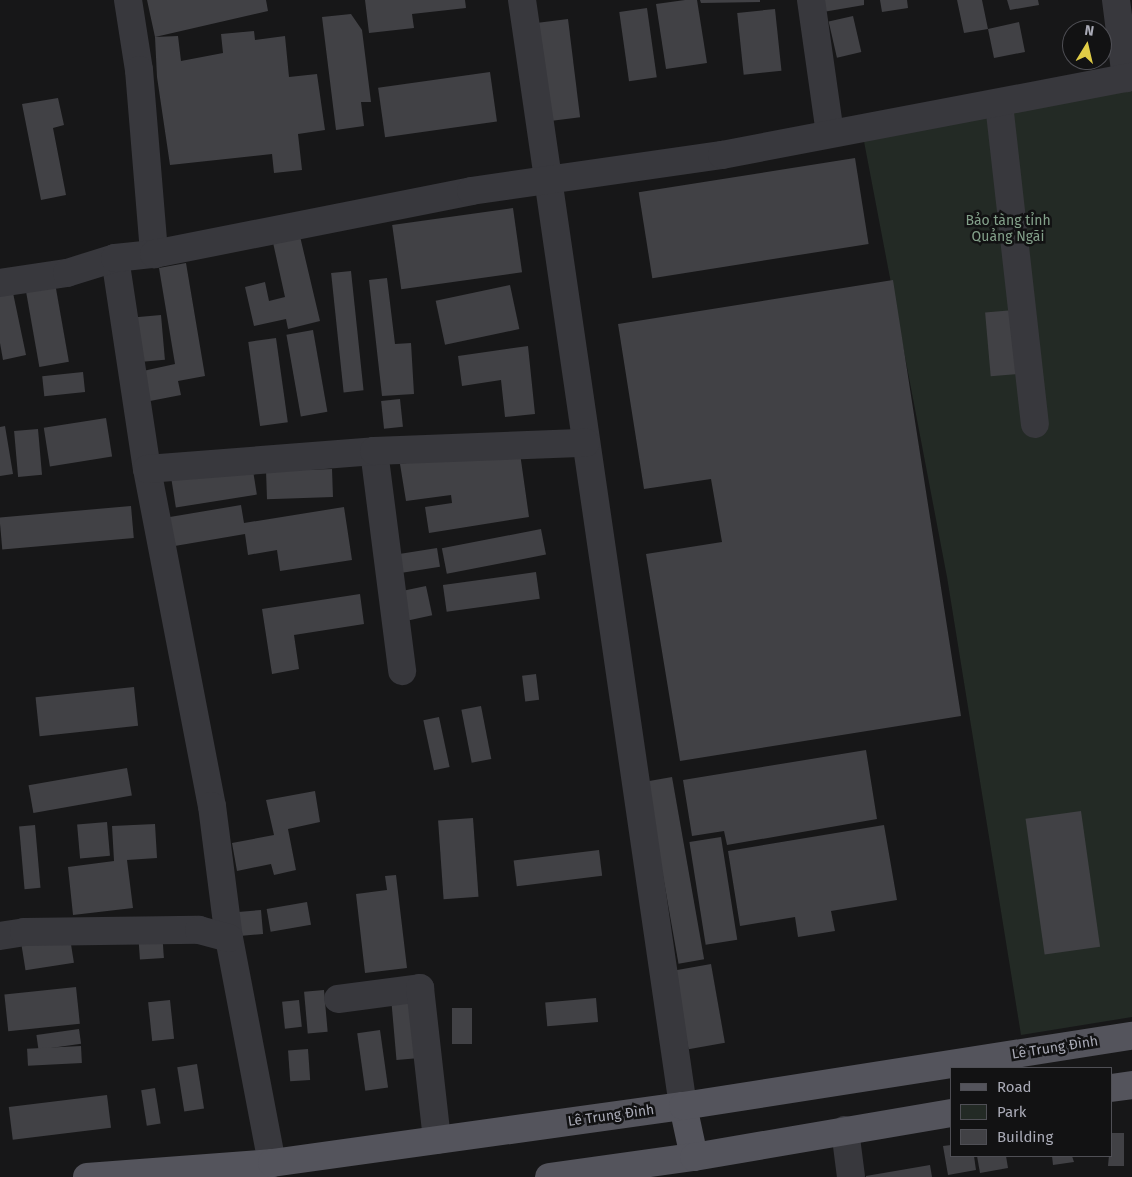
<!DOCTYPE html>
<html>
<head>
<meta charset="utf-8">
<style>
  body { margin:0 }
  #map { position:relative; width:1132px; height:1177px; overflow:hidden; background:#171718; font-family:"Fira Sans",sans-serif }
  div>[style] { position:absolute }
  .green>* { inset:0; background:#232a25 }
  .building>* { inset:0; background:#414145; transform-origin:0 0 }
  .minor>* { height:28px; margin:-14px; padding:0 14px; transform-origin:14px; border-radius:14px; background:#38383d }
  .major>* { height:28px; margin:-14px; padding:0 14px; transform-origin:14px; border-radius:14px; background:#54545c }
  span { translate:-50% -50%; white-space:nowrap; text-align:center; line-height:1.15; -webkit-text-stroke:5px #121213; paint-order:stroke }
  .park-label { font-size:14px; color:#83a08a }
  .street-label { font-size:14px; color:#aaabb7 }
  .legend { position:absolute; left:950px; top:1067px; width:162px; height:90px; box-sizing:border-box; background:#121213; border:1px solid #4f4f55; margin:0; padding:6px 9px; list-style:none; font-size:15px; color:#aaabb7 }
  .legend li { display:flex; align-items:center; gap:10px; height:25px }
  .legend b { width:25px; border:1px solid #4f4f55 }
  .north { position:absolute; left:1062px; top:20px; width:50px; height:50px; box-sizing:border-box; background:#121213; border:1px solid #4f4f55; border-radius:50%; rotate:9deg; font-size:14px; font-weight:700; line-height:20px; text-align:center; color:#aaabb7 }
  .north::after { content:''; display:block; margin:auto; width:18px; height:22px; background:#e0cc46; clip-path:polygon(50% 0,100% 100%,50% 72%,0 100%) }
</style>
</head>
<body>
<div id="map">
  <div class="green">
    <i style="clip-path:polygon(1132px 77px,1132px 1017px,1021px 1035px,947px 577px,862px 131px)"></i>
  </div>
  <div class="building">
    <i style="clip-path:polygon(147px 0,266px 0,268px 11px,155px 37px,178px 36px,181px 61px,223px 53px,221px 34px,254px 31px,255px 40px,285px 36px,289px 77px,317px 74px,325px 130px,298px 134px,302px 170px,274px 173px,272px 154px,170px 165px,157px 77px,155px 37px)"></i>
    <i style="clip-path:polygon(365px 0,465px 0,466px 8px,412px 14px,414px 28px,369px 33px)"></i>
    <i style="clip-path:polygon(685px 0,697px 0,707px 63px,666px 69px,656px 4px)"></i>
    <i style="clip-path:polygon(700px 0,760px 0,760px 2px,701px 3px)"></i>
    <i style="clip-path:polygon(821px 0,864px 0,864px 5px,823px 12px)"></i>
    <i style="clip-path:polygon(880px 0,907px 0,908px 8px,882px 12px)"></i>
    <i style="clip-path:polygon(957px 0,982px 0,988px 29px,1019px 22px,1025px 52px,994px 58px,988px 29px,964px 33px)"></i>
    <i style="clip-path:polygon(1007px 0,1038px 0,1039px 5px,1010px 10px)"></i>
    <i style="left:647px;top:8px;width:70px;height:28px;rotate:82deg"></i>
    <i style="left:775px;top:9px;width:62px;height:38px;rotate:84deg"></i>
    <i style="clip-path:polygon(351px 14px,362px 30px,371px 102px,361px 102px,364px 126px,336px 130px,322px 17px)"></i>
    <i style="left:853px;top:16px;width:37px;height:25px;rotate:77deg"></i>
    <i style="left:568px;top:19px;width:99px;height:32px;rotate:83deg"></i>
    <i style="left:490px;top:72px;width:50px;height:113px;rotate:82deg"></i>
    <i style="clip-path:polygon(58px 98px,64px 125px,53px 128px,66px 195px,41px 200px,22px 104px)"></i>
    <i style="left:855px;top:158px;width:87px;height:219px;rotate:81deg"></i>
    <i style="left:513px;top:208px;width:65px;height:122px;rotate:82deg"></i>
    <i style="clip-path:polygon(299px 232px,320px 321px,288px 329px,286px 319px,254px 326px,245px 287px,265px 282px,269px 301px,285px 297px,272px 238px)"></i>
    <i style="clip-path:polygon(186px 263px,205px 376px,178px 381px,181px 395px,150px 401px,143px 371px,175px 364px,159px 268px)"></i>
    <i style="left:351px;top:271px;width:120px;height:20px;rotate:84deg"></i>
    <i style="clip-path:polygon(387px 278px,395px 344px,411px 343px,414px 394px,382px 396px,369px 280px)"></i>
    <i style="clip-path:polygon(893px 280px,961px 716px,680px 761px,646px 554px,722px 542px,711px 479px,644px 489px,618px 324px)"></i>
    <i style="left:55px;top:283px;width:80px;height:30px;rotate:80deg"></i>
    <i style="left:510px;top:285px;width:45px;height:76px;rotate:78deg"></i>
    <i style="clip-path:polygon(12px 288px,26px 355px,3px 360px,0 343px,0 291px)"></i>
    <i style="left:1014px;top:310px;width:64px;height:29px;rotate:85deg"></i>
    <i style="left:161px;top:315px;width:45px;height:31px;rotate:85deg"></i>
    <i style="left:313px;top:330px;width:83px;height:27px;rotate:80deg"></i>
    <i style="left:276px;top:338px;width:85px;height:28px;rotate:82deg"></i>
    <i style="clip-path:polygon(528px 346px,535px 414px,505px 417px,501px 380px,462px 386px,458px 356px)"></i>
    <i style="left:83px;top:372px;width:20px;height:41px;rotate:84deg"></i>
    <i style="left:400px;top:399px;width:28px;height:19px;rotate:84deg"></i>
    <i style="left:106px;top:418px;width:39px;height:63px;rotate:81deg"></i>
    <i style="clip-path:polygon(5px 426px,13px 474px,0 476px,0 427px)"></i>
    <i style="left:38px;top:429px;width:46px;height:24px;rotate:85deg"></i>
    <i style="clip-path:polygon(519px 446px,529px 517px,429px 533px,425px 507px,452px 503px,451px 495px,406px 501px,400px 464px)"></i>
    <i style="left:252px;top:464px;width:31px;height:82px;rotate:81deg"></i>
    <i style="left:332px;top:469px;width:28px;height:66px;rotate:88deg"></i>
    <i style="clip-path:polygon(241px 505px,244px 523px,344px 507px,352px 560px,280px 571px,277px 550px,248px 555px,245px 534px,163px 548px,158px 519px)"></i>
    <i style="left:131px;top:506px;width:32px;height:132px;rotate:85deg"></i>
    <i style="left:541px;top:529px;width:26px;height:101px;rotate:79deg"></i>
    <i style="left:437px;top:548px;width:19px;height:43px;rotate:81deg"></i>
    <i style="left:536px;top:572px;width:27px;height:94px;rotate:82deg"></i>
    <i style="left:426px;top:586px;width:30px;height:33px;rotate:78deg"></i>
    <i style="clip-path:polygon(360px 594px,364px 624px,294px 635px,299px 669px,272px 674px,262px 609px)"></i>
    <i style="left:536px;top:674px;width:26px;height:14px;rotate:83deg"></i>
    <i style="left:134px;top:687px;width:39px;height:99px;rotate:84deg"></i>
    <i style="left:481px;top:706px;width:54px;height:20px;rotate:79deg"></i>
    <i style="left:439px;top:717px;width:51px;height:16px;rotate:78deg"></i>
    <i style="clip-path:polygon(866px 750px,877px 819px,727px 845px,724px 831px,692px 836px,683px 780px)"></i>
    <i style="left:127px;top:768px;width:28px;height:100px;rotate:80deg"></i>
    <i style="left:672px;top:777px;width:185px;height:26px;rotate:80deg"></i>
    <i style="clip-path:polygon(315px 791px,320px 822px,288px 829px,296px 870px,274px 875px,271px 864px,237px 871px,232px 843px,274px 835px,266px 800px)"></i>
    <i style="left:1081px;top:811px;width:137px;height:56px;rotate:82deg"></i>
    <i style="left:473px;top:818px;width:79px;height:35px;rotate:86deg"></i>
    <i style="left:107px;top:822px;width:34px;height:30px;rotate:85deg"></i>
    <i style="clip-path:polygon(155px 824px,157px 858px,127px 860px,133px 908px,73px 915px,68px 867px,114px 861px,112px 826px)"></i>
    <i style="left:35px;top:825px;width:63px;height:16px;rotate:85deg"></i>
    <i style="clip-path:polygon(884px 825px,897px 900px,831px 911px,835px 931px,798px 937px,795px 917px,740px 926px,728px 851px)"></i>
    <i style="left:721px;top:837px;width:104px;height:32px;rotate:81deg"></i>
    <i style="left:599px;top:850px;width:26px;height:86px;rotate:83deg"></i>
    <i style="clip-path:polygon(396px 875px,407px 968px,365px 973px,356px 894px,387px 890px,385px 876px)"></i>
    <i style="left:307px;top:902px;width:23px;height:41px;rotate:80deg"></i>
    <i style="left:261px;top:910px;width:24px;height:32px;rotate:85deg"></i>
    <i style="left:162px;top:931px;width:27px;height:24px;rotate:86deg"></i>
    <i style="left:70px;top:938px;width:25px;height:49px;rotate:81deg"></i>
    <i style="left:711px;top:964px;width:80px;height:37px;rotate:80deg"></i>
    <i style="left:76px;top:987px;width:37px;height:72px;rotate:84deg"></i>
    <i style="left:324px;top:990px;width:42px;height:20px;rotate:85deg"></i>
    <i style="left:417px;top:996px;width:62px;height:26px;rotate:85deg"></i>
    <i style="left:596px;top:998px;width:24px;height:51px;rotate:85deg"></i>
    <i style="left:170px;top:1000px;width:39px;height:22px;rotate:84deg"></i>
    <i style="left:299px;top:1000px;width:27px;height:17px;rotate:84deg"></i>
    <i style="left:452px;top:1008px;width:20px;height:36px"></i>
    <i style="left:79px;top:1029px;width:15px;height:43px;rotate:82deg"></i>
    <i style="left:380px;top:1030px;width:58px;height:23px;rotate:82deg"></i>
    <i style="left:81px;top:1046px;width:17px;height:54px;rotate:87deg"></i>
    <i style="left:308px;top:1049px;width:31px;height:20px;rotate:86deg"></i>
    <i style="left:197px;top:1064px;width:45px;height:20px;rotate:81deg"></i>
    <i style="left:155px;top:1088px;width:36px;height:14px;rotate:81deg"></i>
    <i style="left:107px;top:1095px;width:33px;height:99px;rotate:83deg"></i>
    <i style="clip-path:polygon(1111px 1133px,1124px 1133px,1124px 1166px,1108px 1166px)"></i>
    <i style="clip-path:polygon(951px 1145px,951px 1156px,974px 1156px,976px 1170px,948px 1175px,943px 1146px)"></i>
    <i style="clip-path:polygon(977px 1156px,1006px 1156px,1008px 1168px,980px 1173px)"></i>
    <i style="clip-path:polygon(1052px 1156px,1072px 1156px,1074px 1162px,1053px 1165px)"></i>
    <i style="clip-path:polygon(930px 1165px,932px 1177px,866px 1177px,866px 1176px)"></i>
  </div>
  <div class="minor">
    <i style="left:128px;top:0;width:71px;rotate:81.1deg"></i>
    <i style="left:139px;top:70px;width:185px;rotate:85.3deg"></i>
    <i style="left:522px;top:0;width:1118px;rotate:81.72deg"></i>
    <i style="left:811px;top:0;width:134px;rotate:81.9deg"></i>
    <i style="left:1116px;top:0;width:79px;rotate:82.7deg"></i>
    <i style="left:999px;top:104px;width:322px;rotate:83.6deg"></i>
    <i style="left:115px;top:258px;width:213px;rotate:81.4deg"></i>
    <i style="left:147px;top:469px;width:343px;rotate:79.1deg"></i>
    <i style="left:212px;top:806px;width:133px;rotate:82.7deg"></i>
    <i style="left:229px;top:938px;width:229px;rotate:79.2deg"></i>
    <i style="left:0;top:283px;width:68px;rotate:-8.5deg"></i>
    <i style="left:67px;top:273px;width:50px;rotate:-17.4deg"></i>
    <i style="left:115px;top:258px;width:39px;rotate:-6deg"></i>
    <i style="left:154px;top:254px;width:323px;rotate:-11.2deg"></i>
    <i style="left:471px;top:191px;width:254px;rotate:-8.2deg"></i>
    <i style="left:722px;top:155px;width:417px;rotate:-10.8deg"></i>
    <i style="left:374px;top:451px;width:222px;rotate:82.7deg"></i>
    <i style="left:147px;top:469px;width:228px;rotate:-4.5deg"></i>
    <i style="left:374px;top:451px;width:212px;rotate:-2.2deg"></i>
    <i style="left:0;top:936px;width:24px;rotate:-9deg"></i>
    <i style="left:24px;top:932px;width:175px;rotate:-0.7deg"></i>
    <i style="left:199px;top:930px;width:31px;rotate:15deg"></i>
    <i style="left:338px;top:999px;width:83px;rotate:-7.6deg"></i>
    <i style="left:420px;top:988px;width:153px;rotate:83.6deg"></i>
    <i style="left:845px;top:1130px;width:47px;rotate:82.7deg"></i>
  </div>
  <div class="major">
    <i style="left:1111px;top:1088px;width:21px;rotate:-8deg"></i>
    <i style="left:683px;top:1106px;width:52px;rotate:77.8deg"></i>
    <i style="left:87px;top:1177px;width:186px;rotate:-4.3deg"></i>
    <i style="left:272px;top:1163px;width:415px;rotate:-7.9deg"></i>
    <i style="left:683px;top:1106px;width:454px;rotate:-8.9deg"></i>
    <i style="left:549px;top:1177px;width:146px;rotate:-7.9deg"></i>
    <i style="left:694px;top:1157px;width:261px;rotate:-9.7deg"></i>
  </div>
  <div class="park-label">
    <span style="left:1008px;top:229px">Bảo tàng tỉnh<br>Quảng Ngãi</span>
  </div>
  <div class="street-label">
    <span style="left:1055px;top:1048px;rotate:-9deg">Lê Trung Đình</span>
    <span style="left:611px;top:1116px;rotate:-8deg">Lê Trung Đình</span>
  </div>
  <ul class="legend">
  <li><b style="height:6px;background:#54545c"></b>Road</li>
  <li><b style="height:14px;background:#232a25"></b>Park</li>
  <li><b style="height:14px;background:#414145"></b>Building</li>
  </ul>
  <div class="north">N</div>
</div>
</body>
</html>
